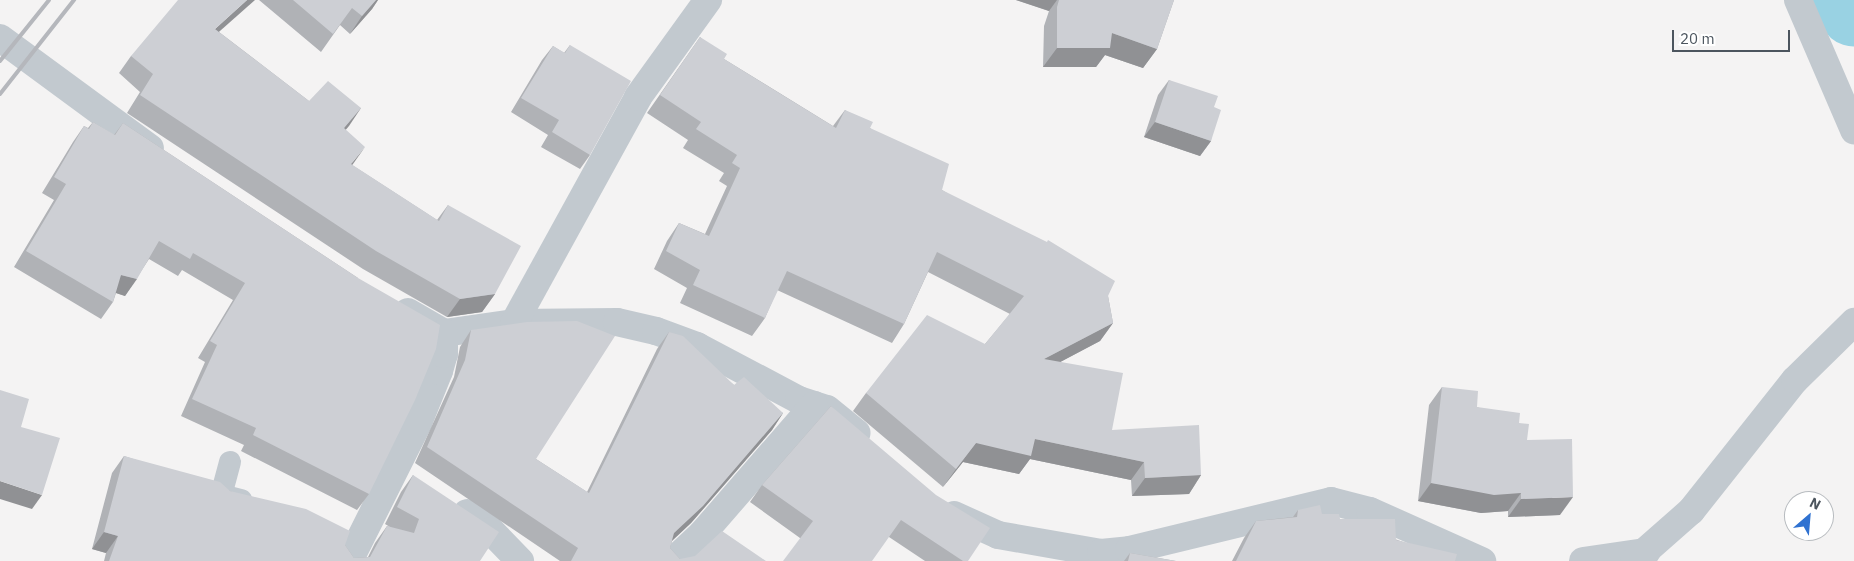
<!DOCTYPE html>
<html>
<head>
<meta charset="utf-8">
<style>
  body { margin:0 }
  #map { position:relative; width:1854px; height:561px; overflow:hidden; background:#f4f3f3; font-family:"IBM Plex Sans",sans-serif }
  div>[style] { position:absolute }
  .river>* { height:70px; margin:-35px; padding:0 35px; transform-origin:35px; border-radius:35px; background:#99d2e3 }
  .service>* { height:22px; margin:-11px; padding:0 11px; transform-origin:11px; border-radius:11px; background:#c2c9cf }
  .minor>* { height:28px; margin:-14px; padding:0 14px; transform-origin:14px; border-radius:14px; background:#c2c9cf }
  .rail>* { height:4px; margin:-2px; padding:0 2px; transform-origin:2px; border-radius:2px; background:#b5b7bc }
  .wall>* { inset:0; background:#b0b2b6 }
  .shaded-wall>* { inset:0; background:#909194 }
  .building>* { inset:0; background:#cdcfd4 }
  span { translate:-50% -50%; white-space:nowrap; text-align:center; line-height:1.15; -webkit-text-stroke:4px #fff; paint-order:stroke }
  .north { position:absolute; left:1784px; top:491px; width:50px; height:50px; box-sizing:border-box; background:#fff; border:1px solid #b7bbbf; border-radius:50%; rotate:27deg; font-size:14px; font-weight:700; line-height:20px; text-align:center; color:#4c555e }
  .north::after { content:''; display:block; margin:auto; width:18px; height:22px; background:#3072d1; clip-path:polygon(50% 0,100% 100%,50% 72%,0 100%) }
  .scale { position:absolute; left:1672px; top:30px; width:118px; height:22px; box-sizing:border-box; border:2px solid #4c555e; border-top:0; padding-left:6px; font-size:15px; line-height:18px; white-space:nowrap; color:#4c555e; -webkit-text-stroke:4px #fff; paint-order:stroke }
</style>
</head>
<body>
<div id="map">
  <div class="river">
    <i style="left:1848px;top:0;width:13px;rotate:63deg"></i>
  </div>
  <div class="service">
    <i style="left:230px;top:462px;width:34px;rotate:105deg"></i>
    <i style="left:221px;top:495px;width:21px;rotate:14deg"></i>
  </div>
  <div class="minor">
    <i style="left:1798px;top:0;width:142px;rotate:66.7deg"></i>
    <i style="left:0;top:38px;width:186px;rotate:36.3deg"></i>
    <i style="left:408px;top:312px;width:42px;rotate:30.3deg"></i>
    <i style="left:444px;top:333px;width:71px;rotate:-8.1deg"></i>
    <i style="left:514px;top:323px;width:103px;rotate:-0.6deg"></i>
    <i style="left:617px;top:322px;width:40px;rotate:13deg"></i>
    <i style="left:656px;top:331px;width:44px;rotate:20.1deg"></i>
    <i style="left:697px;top:346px;width:115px;rotate:27.9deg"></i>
    <i style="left:799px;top:400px;width:29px;rotate:18deg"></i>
    <i style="left:827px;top:409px;width:38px;rotate:39deg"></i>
    <i style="left:514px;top:323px;width:258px;rotate:-61.2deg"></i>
    <i style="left:638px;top:97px;width:120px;rotate:-54.2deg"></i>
    <i style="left:467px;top:513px;width:30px;rotate:37deg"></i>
    <i style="left:491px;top:531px;width:42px;rotate:46deg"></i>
    <i style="left:954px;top:515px;width:48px;rotate:24.4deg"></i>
    <i style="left:998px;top:535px;width:105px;rotate:9.9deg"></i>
    <i style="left:1101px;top:553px;width:28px;rotate:-6deg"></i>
    <i style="left:1129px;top:550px;width:208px;rotate:-13.6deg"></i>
    <i style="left:1331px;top:501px;width:40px;rotate:14.4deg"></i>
    <i style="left:1370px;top:511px;width:123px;rotate:24.1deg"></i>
    <i style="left:349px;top:561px;width:154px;rotate:-63.4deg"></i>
    <i style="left:418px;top:423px;width:56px;rotate:-68deg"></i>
    <i style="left:439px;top:371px;width:18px;rotate:-74deg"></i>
    <i style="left:444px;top:354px;width:21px;rotate:-90deg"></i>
    <i style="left:673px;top:561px;width:40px;rotate:-43deg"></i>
    <i style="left:702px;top:534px;width:171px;rotate:-49deg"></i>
    <i style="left:1583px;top:561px;width:64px;rotate:-8.1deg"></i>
    <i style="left:1634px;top:561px;width:76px;rotate:-41.3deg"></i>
    <i style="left:1691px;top:511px;width:167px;rotate:-51.6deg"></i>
    <i style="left:1795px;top:380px;width:83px;rotate:-44.5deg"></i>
  </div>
  <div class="rail">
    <i style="left:0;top:61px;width:78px;rotate:-51.2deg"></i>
    <i style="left:0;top:94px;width:120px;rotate:-51.8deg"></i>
  </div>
  <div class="wall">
    <i style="clip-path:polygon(259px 0,378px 0,372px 9px,350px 34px,340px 25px,321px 52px)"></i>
    <i style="clip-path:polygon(1016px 0,1174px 0,1157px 49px,1143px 68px,1105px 55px,1096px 67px,1043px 67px,1044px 26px,1049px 11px)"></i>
    <i style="clip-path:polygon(219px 32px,309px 101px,361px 108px,345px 129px,352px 165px,437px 220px,448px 205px,495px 294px,482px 312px,447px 317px,363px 269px,127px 113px,140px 92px,119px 73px,131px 56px)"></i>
    <i style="clip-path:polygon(700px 37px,724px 59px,833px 126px,845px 110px,870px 128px,942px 190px,1108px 296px,1113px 323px,1100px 341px,1060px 362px,1112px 430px,1201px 475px,1189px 494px,1132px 496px,1131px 480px,1030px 459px,1019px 474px,963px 462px,943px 487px,853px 411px,866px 393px,985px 344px,1010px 314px,928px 272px,904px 324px,892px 343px,777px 290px,765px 318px,752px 336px,680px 303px,687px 288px,654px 269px,667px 241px,679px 223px,705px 234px,727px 186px,719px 181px,724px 173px,683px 148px,688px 140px,647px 113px)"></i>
    <i style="clip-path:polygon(570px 45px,590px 155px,580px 169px,541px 147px,548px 135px,511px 112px,542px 60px,553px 46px,564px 53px)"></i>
    <i style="clip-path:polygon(1169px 80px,1214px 107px,1211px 141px,1200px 156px,1144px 137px,1158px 95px)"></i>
    <i style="clip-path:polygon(93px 122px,114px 135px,123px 123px,358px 278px,369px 494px,357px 510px,241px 451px,244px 445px,181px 416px,205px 362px,198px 358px,233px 300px,182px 270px,178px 276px,149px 259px,125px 296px,116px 293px,113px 302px,101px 319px,14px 267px,54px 200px,42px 193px,73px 142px,84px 126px,88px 128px)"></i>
    <i style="clip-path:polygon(471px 330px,536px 459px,587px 492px,657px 349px,669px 332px,734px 385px,783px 413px,772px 430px,691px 523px,672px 541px,670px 548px,680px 559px,766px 561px,560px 561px,415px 463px,454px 377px,460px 347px)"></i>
    <i style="clip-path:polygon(1442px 387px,1477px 407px,1519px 423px,1560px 515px,1508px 517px,1508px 511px,1481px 513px,1418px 501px,1429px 405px)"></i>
    <i style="clip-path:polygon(831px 406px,968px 561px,925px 561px,889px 537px,800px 538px,750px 502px,762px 485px)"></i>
    <i style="clip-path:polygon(124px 456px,230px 491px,345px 545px,354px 558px,368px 557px,375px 543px,387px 526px,390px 527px,385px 524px,401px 492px,413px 475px,480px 561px,104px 561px,106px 553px,92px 549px,112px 473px)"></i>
    <i style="clip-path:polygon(1298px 510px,1322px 514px,1340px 519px,1455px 561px,1232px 561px,1244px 538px,1256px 521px,1293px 517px)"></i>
    <i style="clip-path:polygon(1130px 553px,1176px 561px,1124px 561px)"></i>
  </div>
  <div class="shaded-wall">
    <i style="clip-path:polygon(247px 0,255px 0,203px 46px,215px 29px)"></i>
    <i style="clip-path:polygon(376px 0,378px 0,372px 9px,350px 34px,362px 16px)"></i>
    <i style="clip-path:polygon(1016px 0,1057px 0,1049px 11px)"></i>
    <i style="clip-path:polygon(1112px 33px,1157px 49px,1143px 68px,1105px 55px,1096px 67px,1043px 67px,1057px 48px)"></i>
    <i style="clip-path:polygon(361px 108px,349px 126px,332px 146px,344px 128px)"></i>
    <i style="clip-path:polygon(1155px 122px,1211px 141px,1200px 156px,1144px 137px)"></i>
    <i style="clip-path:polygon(365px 147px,353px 164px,338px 182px,351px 164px)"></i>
    <i style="clip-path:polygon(121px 275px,137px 279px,125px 296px,110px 291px)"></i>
    <i style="clip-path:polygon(495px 294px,482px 312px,447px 317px,460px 299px)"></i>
    <i style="clip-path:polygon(1113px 323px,1100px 341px,1032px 377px,1044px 359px)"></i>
    <i style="clip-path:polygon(783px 413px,772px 430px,691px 523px,662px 550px,674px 533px)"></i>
    <i style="clip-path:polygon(1035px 439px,1144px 462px,1131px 480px,1030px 459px,1019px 474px,963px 462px,943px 487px,956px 469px,976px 443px)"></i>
    <i style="clip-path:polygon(1201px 475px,1189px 494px,1132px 496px,1145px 478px)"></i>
    <i style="clip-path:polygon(0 481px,42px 495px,32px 509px,0 499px)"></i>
    <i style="clip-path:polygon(1431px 483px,1521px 493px,1508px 511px,1481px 513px,1418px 501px)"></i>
    <i style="clip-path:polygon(1573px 497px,1560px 515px,1508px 517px,1521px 499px)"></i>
    <i style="clip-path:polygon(104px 532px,118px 536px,106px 553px,92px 549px)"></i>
  </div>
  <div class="building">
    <i style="clip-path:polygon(178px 0,247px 0,215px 29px,309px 101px,328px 81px,361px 108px,344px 128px,365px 147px,351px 164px,439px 221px,448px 205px,521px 246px,495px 294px,460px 299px,376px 251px,140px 95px,153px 74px,131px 56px)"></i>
    <i style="clip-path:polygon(293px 0,376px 0,362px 16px,352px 8px,333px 34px)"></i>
    <i style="clip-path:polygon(1059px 0,1174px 0,1157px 49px,1112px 33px,1110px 48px,1057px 48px,1057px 7px)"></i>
    <i style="clip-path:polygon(700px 37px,727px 54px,724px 59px,836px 128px,845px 110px,873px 122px,870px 128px,949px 164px,942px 190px,1047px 242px,1048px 240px,1115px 281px,1108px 296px,1113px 323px,1044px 359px,1123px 373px,1112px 430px,1199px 425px,1201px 475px,1145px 478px,1144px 462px,1035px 439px,1031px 456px,976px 443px,956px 469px,866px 393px,927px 315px,985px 344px,1024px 296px,937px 252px,904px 324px,787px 271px,765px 318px,693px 285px,700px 270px,666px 251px,679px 223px,709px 236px,740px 168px,732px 163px,737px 155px,696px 129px,701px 122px,660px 95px)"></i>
    <i style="clip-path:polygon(570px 45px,631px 81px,590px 155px,552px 132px,559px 120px,521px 98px,553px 46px,565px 53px)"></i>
    <i style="clip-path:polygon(1169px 80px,1218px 96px,1214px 107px,1221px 110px,1211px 141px,1155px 122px)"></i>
    <i style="clip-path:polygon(93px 122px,115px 135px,123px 123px,358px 278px,440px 325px,436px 349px,415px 400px,369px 494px,253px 435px,256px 428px,192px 399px,217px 345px,210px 341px,245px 283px,193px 253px,190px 259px,159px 241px,137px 279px,121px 275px,113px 302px,26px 251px,66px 184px,54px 177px,84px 126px,89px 129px)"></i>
    <i style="clip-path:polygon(577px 321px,615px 336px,536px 459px,589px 493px,669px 332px,683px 336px,734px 385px,744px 377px,783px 413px,703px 506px,674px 533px,670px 548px,680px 559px,695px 556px,722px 531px,766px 561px,571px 561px,578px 548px,427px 447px,465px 360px,471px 330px,527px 322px)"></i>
    <i style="clip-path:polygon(1442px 387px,1478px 391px,1477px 407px,1520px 413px,1519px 423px,1529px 424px,1527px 440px,1572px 439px,1573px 497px,1521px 499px,1521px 493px,1494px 495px,1431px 483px)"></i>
    <i style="clip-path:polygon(0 390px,29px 399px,21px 427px,60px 438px,42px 495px,0 481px)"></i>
    <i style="clip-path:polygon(831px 406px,936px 495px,990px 528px,968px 561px,963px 561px,901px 520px,872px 561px,783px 561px,813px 521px,762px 485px)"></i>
    <i style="clip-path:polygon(124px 456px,220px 482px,230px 491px,306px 509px,350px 531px,345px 545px,354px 558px,370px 557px,387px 526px,414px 533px,419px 519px,397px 507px,413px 475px,499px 532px,480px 561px,109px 561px,118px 536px,104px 532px)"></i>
    <i style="clip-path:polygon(1320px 505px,1322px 514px,1339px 514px,1340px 519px,1395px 519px,1396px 540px,1457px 554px,1455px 561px,1236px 561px,1256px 521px,1297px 517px,1298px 510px)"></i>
    <i style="clip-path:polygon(1130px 553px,1176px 561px,1128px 561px)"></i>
  </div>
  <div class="north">N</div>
  <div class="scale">20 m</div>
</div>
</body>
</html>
